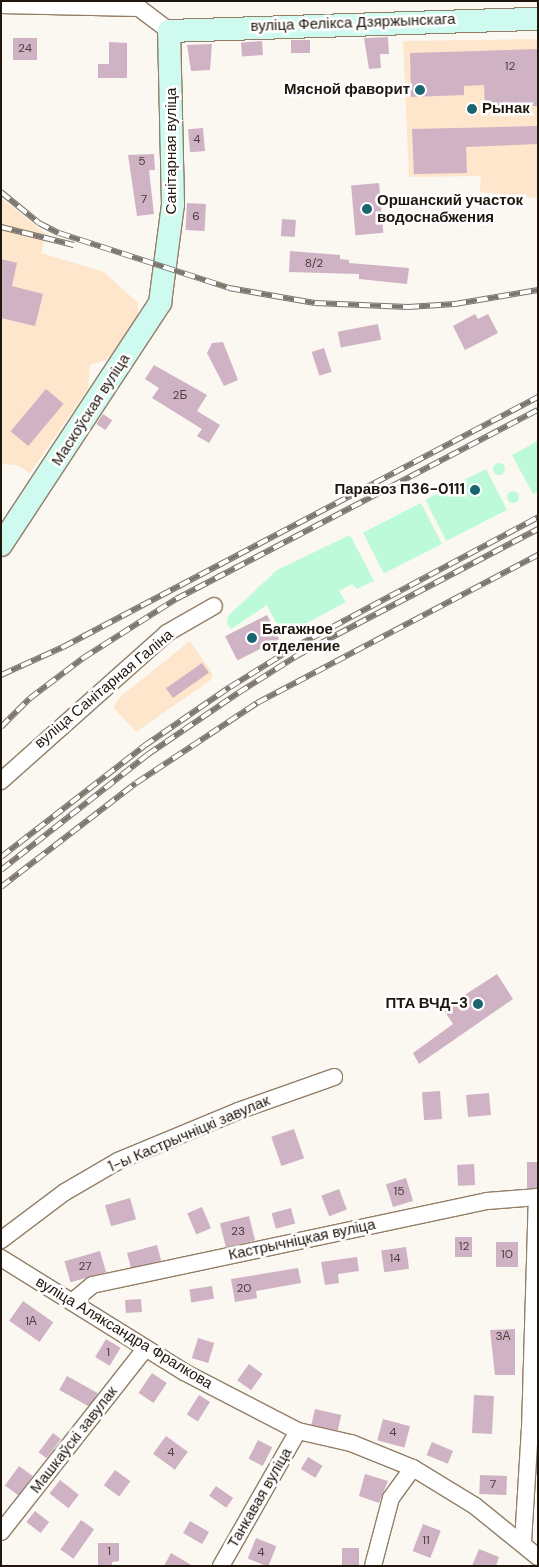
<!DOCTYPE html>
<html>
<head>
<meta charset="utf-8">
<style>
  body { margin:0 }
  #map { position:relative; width:539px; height:1567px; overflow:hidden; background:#fbf7f1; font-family:"DM Sans",sans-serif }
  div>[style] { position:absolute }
  .built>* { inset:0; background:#fde6cc }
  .green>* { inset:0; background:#bdfad9; transform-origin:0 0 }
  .round { border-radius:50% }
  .building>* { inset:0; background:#d0b2c5; transform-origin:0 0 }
  .roads { filter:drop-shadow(1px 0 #937e66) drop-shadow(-1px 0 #937e66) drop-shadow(0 1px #937e66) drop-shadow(0 -1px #937e66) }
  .street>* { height:16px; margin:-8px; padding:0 8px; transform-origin:8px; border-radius:8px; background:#fff }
  .secondary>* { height:22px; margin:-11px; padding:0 11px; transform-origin:11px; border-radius:11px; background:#cffaf0 }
  .rail>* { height:5.5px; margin-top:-2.75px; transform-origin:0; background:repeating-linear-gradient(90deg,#fff 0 11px,#7d776f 0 22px); box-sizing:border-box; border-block:1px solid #7d776f }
  .dots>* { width:14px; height:14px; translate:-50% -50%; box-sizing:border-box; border:2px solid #fff; border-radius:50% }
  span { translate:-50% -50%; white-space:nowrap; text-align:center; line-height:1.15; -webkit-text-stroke:5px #fff; paint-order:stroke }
  .number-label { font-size:12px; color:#4b3e3b }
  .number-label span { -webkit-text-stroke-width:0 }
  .street-label { font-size:15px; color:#1f170d }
  .poi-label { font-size:15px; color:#1f170d; font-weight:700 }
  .right { translate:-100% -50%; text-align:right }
  .left { translate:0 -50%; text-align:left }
  .frame { position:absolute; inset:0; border:2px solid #1f170d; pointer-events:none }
</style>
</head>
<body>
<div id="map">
  <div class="built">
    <i style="clip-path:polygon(538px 39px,537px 198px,480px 192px,481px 176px,409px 177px,403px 41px)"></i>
    <i style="clip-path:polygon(1px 198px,46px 234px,41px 253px,104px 272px,138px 303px,138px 320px,108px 359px,90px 365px,88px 389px,30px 473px,16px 465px,1px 464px)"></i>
    <i style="clip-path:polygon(190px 641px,212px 673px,212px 679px,136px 732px,113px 707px,121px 696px)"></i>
  </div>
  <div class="green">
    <i style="clip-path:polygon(538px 441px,538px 491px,533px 494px,512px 455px)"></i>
    <i class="round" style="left:493px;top:463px;width:12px;height:12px"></i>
    <i style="left:486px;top:469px;width:46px;height:68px;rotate:63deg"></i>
    <i class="round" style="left:507px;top:491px;width:12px;height:12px"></i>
    <i style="left:421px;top:503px;width:46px;height:65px;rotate:63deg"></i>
    <i style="clip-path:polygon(350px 535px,374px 581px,357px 589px,352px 584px,339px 591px,346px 602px,283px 636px,267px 605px,231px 629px,227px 624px,228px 616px,277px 570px)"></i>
  </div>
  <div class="building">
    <i style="clip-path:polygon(388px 37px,389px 54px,380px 54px,381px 68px,369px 69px,364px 38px)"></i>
    <i style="left:13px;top:38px;width:24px;height:22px"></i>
    <i style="left:291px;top:40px;width:19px;height:13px"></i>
    <i style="left:262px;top:41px;width:14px;height:21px;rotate:86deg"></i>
    <i style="clip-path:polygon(109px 42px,127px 43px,127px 78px,98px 78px,98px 64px,109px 64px)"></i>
    <i style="clip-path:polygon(212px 44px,210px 70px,191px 71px,187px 45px)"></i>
    <i style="clip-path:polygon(538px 49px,538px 106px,485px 107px,484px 85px,464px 86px,464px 95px,411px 97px,410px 53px)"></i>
    <i style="clip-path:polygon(538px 126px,538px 144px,466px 147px,467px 173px,414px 174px,412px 129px)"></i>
    <i style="left:203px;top:128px;width:23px;height:15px;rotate:85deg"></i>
    <i style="clip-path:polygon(154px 154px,155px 170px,149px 170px,154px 214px,137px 216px,128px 155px)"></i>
    <i style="left:379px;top:183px;width:50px;height:28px;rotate:85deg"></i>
    <i style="left:187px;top:203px;width:19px;height:27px;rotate:3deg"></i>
    <i style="left:282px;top:219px;width:14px;height:17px;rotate:4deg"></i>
    <i style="clip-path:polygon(290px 251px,340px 255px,340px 259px,349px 260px,349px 263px,409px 268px,407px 284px,359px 279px,359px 274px,289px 272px)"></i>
    <i style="clip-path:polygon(1px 259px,17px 263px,12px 286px,43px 294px,35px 326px,1px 318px)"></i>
    <i style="clip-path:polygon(475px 314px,478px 319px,488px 314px,498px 333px,465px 350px,453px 326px)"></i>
    <i style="left:378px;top:324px;width:16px;height:41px;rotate:79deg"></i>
    <i style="clip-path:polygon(223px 342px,238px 380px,224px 386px,207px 353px,212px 343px)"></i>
    <i style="left:324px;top:348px;width:25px;height:13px;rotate:72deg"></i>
    <i style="clip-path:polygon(154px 365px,207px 395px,197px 411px,220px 425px,209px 443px,197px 436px,202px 429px,152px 398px,159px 388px,145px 379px)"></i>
    <i style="left:46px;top:389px;width:23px;height:55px;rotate:40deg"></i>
    <i style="left:103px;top:414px;width:11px;height:12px;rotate:34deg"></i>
    <i style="left:267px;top:615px;width:27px;height:47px;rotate:63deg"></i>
    <i style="left:202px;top:663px;width:12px;height:44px;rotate:55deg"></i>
    <i style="clip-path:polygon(497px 974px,513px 999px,419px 1064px,413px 1053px,453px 1024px,443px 1009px)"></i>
    <i style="left:440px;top:1091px;width:28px;height:18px;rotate:86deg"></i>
    <i style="left:489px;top:1093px;width:22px;height:23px;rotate:85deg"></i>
    <i style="left:294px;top:1129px;width:31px;height:24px;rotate:71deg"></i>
    <i style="left:527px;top:1162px;width:11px;height:26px"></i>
    <i style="left:474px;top:1164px;width:21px;height:17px;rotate:87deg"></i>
    <i style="left:406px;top:1178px;width:24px;height:21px;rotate:73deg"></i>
    <i style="left:339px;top:1189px;width:22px;height:19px;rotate:69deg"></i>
    <i style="left:130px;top:1198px;width:22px;height:26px;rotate:74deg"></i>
    <i style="left:202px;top:1207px;width:23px;height:16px;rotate:67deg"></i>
    <i style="left:291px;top:1208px;width:16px;height:20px;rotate:75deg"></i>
    <i style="left:249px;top:1216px;width:25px;height:30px;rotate:76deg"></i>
    <i style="left:455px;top:1237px;width:17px;height:20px"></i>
    <i style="left:496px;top:1242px;width:22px;height:25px"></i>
    <i style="left:157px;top:1245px;width:16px;height:31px;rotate:75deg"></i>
    <i style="left:406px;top:1247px;width:22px;height:25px;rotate:82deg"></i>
    <i style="left:100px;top:1251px;width:22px;height:37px;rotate:74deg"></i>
    <i style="clip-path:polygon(357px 1257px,359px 1271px,338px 1274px,339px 1283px,325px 1285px,321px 1262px)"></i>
    <i style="clip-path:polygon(298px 1268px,301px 1283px,256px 1291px,257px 1298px,235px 1302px,231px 1279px)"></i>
    <i style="left:212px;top:1286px;width:13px;height:23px;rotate:81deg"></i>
    <i style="left:141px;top:1299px;width:13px;height:16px;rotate:86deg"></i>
    <i style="left:23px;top:1301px;width:37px;height:24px;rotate:35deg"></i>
    <i style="clip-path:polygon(515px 1329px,515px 1375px,495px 1375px,490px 1330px)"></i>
    <i style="left:198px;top:1338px;width:17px;height:21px;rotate:17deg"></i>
    <i style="left:106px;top:1339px;width:17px;height:21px;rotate:31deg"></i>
    <i style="left:249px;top:1364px;width:17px;height:20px;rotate:36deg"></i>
    <i style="left:152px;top:1373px;width:18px;height:24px;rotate:34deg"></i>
    <i style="left:67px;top:1376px;width:35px;height:16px;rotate:29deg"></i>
    <i style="left:199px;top:1395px;width:13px;height:23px;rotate:32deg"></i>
    <i style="left:474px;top:1395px;width:20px;height:38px;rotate:3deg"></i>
    <i style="left:315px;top:1409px;width:27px;height:16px;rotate:13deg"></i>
    <i style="left:383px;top:1419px;width:28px;height:22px;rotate:15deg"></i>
    <i style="left:53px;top:1433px;width:10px;height:24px;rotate:37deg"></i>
    <i style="left:166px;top:1436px;width:27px;height:22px;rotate:36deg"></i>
    <i style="left:258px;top:1440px;width:16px;height:21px;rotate:27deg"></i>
    <i style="left:432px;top:1442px;width:23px;height:14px;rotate:23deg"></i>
    <i style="left:308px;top:1457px;width:17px;height:14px;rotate:31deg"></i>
    <i style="left:19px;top:1466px;width:17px;height:24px;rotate:36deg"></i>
    <i style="left:115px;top:1470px;width:19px;height:19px;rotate:36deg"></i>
    <i style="clip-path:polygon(365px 1474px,388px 1481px,379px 1503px,359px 1496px)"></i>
    <i style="left:480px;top:1475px;width:27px;height:19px;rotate:2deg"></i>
    <i style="left:60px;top:1480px;width:24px;height:17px;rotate:38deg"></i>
    <i style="left:216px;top:1486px;width:21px;height:12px;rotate:35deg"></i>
    <i style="left:35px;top:1511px;width:18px;height:14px;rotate:38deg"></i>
    <i style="left:81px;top:1520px;width:16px;height:36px;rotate:35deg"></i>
    <i style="left:190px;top:1521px;width:22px;height:14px;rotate:30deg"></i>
    <i style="left:423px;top:1524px;width:19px;height:29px;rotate:21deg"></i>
    <i style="left:256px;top:1538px;width:22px;height:22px;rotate:22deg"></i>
    <i style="clip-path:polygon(98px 1543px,119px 1543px,119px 1561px,112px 1562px,112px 1566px,98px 1566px)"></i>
    <i style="left:342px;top:1548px;width:17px;height:18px"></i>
    <i style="clip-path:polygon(479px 1549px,499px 1557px,496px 1566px,472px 1566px)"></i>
    <i style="clip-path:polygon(171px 1553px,193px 1566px,164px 1566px)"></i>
  </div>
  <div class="roads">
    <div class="street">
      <i style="left:1px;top:5px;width:138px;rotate:1.2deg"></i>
      <i style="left:139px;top:8px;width:38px;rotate:37deg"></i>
      <i style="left:1px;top:781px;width:222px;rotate:-41.7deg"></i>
      <i style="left:167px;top:633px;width:54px;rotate:-29.9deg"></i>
      <i style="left:1px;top:1240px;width:80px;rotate:-36.9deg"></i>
      <i style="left:65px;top:1192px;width:61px;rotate:-30.3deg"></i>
      <i style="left:118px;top:1161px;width:130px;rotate:-22.6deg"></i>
      <i style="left:238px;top:1111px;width:102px;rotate:-19.5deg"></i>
      <i style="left:1px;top:1258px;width:216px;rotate:31.9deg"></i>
      <i style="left:184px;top:1372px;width:128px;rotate:27.4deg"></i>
      <i style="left:298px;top:1431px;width:54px;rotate:12.8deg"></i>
      <i style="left:351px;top:1443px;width:67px;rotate:22deg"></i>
      <i style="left:413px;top:1468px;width:73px;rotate:31.5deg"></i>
      <i style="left:475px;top:1506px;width:81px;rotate:39deg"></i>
      <i style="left:72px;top:1302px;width:26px;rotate:-40deg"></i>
      <i style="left:92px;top:1285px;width:404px;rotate:-12deg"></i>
      <i style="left:487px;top:1201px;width:51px;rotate:-4.5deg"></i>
      <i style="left:1px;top:1532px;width:234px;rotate:-51.8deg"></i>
      <i style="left:523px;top:1542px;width:113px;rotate:-86.5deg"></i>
      <i style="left:530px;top:1429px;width:232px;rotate:-88.3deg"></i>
      <i style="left:221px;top:1566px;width:155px;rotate:-60.3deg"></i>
      <i style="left:373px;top:1566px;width:70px;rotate:-75.2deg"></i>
      <i style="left:391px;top:1498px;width:37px;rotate:-54deg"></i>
    </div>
    <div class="secondary">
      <i style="left:1px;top:545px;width:290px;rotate:-56.7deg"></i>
      <i style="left:160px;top:303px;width:100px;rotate:-82.5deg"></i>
      <i style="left:173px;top:204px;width:173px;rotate:-91.3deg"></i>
      <i style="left:169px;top:31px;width:369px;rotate:-1.9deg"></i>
    </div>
  </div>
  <div class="rail">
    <i style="left:1px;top:192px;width:49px;rotate:39.2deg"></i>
    <i style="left:39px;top:223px;width:22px;rotate:27deg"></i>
    <i style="left:59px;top:233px;width:179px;rotate:17.9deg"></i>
    <i style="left:229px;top:288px;width:87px;rotate:9.9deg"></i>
    <i style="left:315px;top:303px;width:93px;rotate:2.5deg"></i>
    <i style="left:408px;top:307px;width:47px;rotate:-3.7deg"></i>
    <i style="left:455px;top:304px;width:84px;rotate:-9.6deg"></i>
    <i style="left:1px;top:227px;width:75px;rotate:13.9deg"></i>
    <i style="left:1px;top:675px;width:68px;rotate:-24.3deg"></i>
    <i style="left:63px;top:647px;width:537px;rotate:-27.76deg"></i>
    <i style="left:1px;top:727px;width:40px;rotate:-45deg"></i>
    <i style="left:29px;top:699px;width:68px;rotate:-37.2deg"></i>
    <i style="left:83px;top:658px;width:110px;rotate:-32.4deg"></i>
    <i style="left:176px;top:599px;width:408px;rotate:-27.6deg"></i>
    <i style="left:1px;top:857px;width:181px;rotate:-37.8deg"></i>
    <i style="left:144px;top:746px;width:104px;rotate:-34.5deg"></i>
    <i style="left:230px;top:687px;width:74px;rotate:-31.8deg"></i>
    <i style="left:293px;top:648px;width:278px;rotate:-28.1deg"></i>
    <i style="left:1px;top:870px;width:186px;rotate:-38.2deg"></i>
    <i style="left:147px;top:755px;width:110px;rotate:-34.3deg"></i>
    <i style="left:238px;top:693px;width:71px;rotate:-32.3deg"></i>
    <i style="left:298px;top:655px;width:271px;rotate:-27.7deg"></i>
    <i style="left:1px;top:887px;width:170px;rotate:-37.6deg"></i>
    <i style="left:136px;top:783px;width:145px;rotate:-33.5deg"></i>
    <i style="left:257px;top:703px;width:318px;rotate:-27.8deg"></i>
  </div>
  <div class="dots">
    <i style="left:420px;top:90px;background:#1b6571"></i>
    <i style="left:472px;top:109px;background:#1b6571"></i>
    <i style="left:367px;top:209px;background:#1b6571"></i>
    <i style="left:475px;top:490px;background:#1b6571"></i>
    <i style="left:252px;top:638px;background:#1b6571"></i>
    <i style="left:478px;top:1004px;background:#1b6571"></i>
  </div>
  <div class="number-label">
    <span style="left:25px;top:49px">24</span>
    <span style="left:510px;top:67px">12</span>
    <span style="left:197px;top:140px">4</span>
    <span style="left:142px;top:162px">5</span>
    <span style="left:144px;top:200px">7</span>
    <span style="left:196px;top:217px">6</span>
    <span style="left:314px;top:264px">8/2</span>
    <span style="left:180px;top:396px">2Б</span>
    <span style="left:399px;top:1192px">15</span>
    <span style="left:238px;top:1232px">23</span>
    <span style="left:464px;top:1247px">12</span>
    <span style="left:507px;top:1255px">10</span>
    <span style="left:395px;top:1259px">14</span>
    <span style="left:85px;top:1267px">27</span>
    <span style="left:244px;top:1289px">20</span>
    <span style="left:31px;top:1322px">1А</span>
    <span style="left:503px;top:1337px">3А</span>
    <span style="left:108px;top:1353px">1</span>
    <span style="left:393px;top:1433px">4</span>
    <span style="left:171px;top:1453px">4</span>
    <span style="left:493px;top:1485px">7</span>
    <span style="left:426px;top:1541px">11</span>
    <span style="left:109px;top:1552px">1</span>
    <span style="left:261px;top:1553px">4</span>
  </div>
  <div class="street-label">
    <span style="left:353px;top:23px;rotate:-2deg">вуліца Фелікса Дзяржынскага</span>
    <span style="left:172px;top:151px;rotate:-90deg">Санітарная вуліца</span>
    <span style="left:91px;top:410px;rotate:-57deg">Маскоўская вуліца</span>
    <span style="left:104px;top:689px;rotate:-40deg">вуліца Санітарная Галіна</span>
    <span style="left:189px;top:1134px;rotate:-23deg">1-ы Кастрычніцкі завулак</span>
    <span style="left:302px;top:1240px;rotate:-12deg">Кастрычніцкая вуліца</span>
    <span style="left:124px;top:1333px;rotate:31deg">вуліца Аляксандра Фралкова</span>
    <span style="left:74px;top:1440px;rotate:-52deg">Машкаўскі завулак</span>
    <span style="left:260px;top:1498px;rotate:-60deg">Танкавая вуліца</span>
  </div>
  <div class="poi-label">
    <span class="right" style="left:410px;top:90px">Мясной фаворит</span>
    <span class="left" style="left:482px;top:109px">Рынак</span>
    <span class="left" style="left:377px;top:209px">Оршанский участок<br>водоснабжения</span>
    <span class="right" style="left:465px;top:490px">Паравоз П36-0111</span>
    <span class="left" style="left:262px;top:638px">Багажное<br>отделение</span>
    <span class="right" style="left:468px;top:1004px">ПТА ВЧД-3</span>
  </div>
  <div class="frame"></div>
</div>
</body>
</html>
